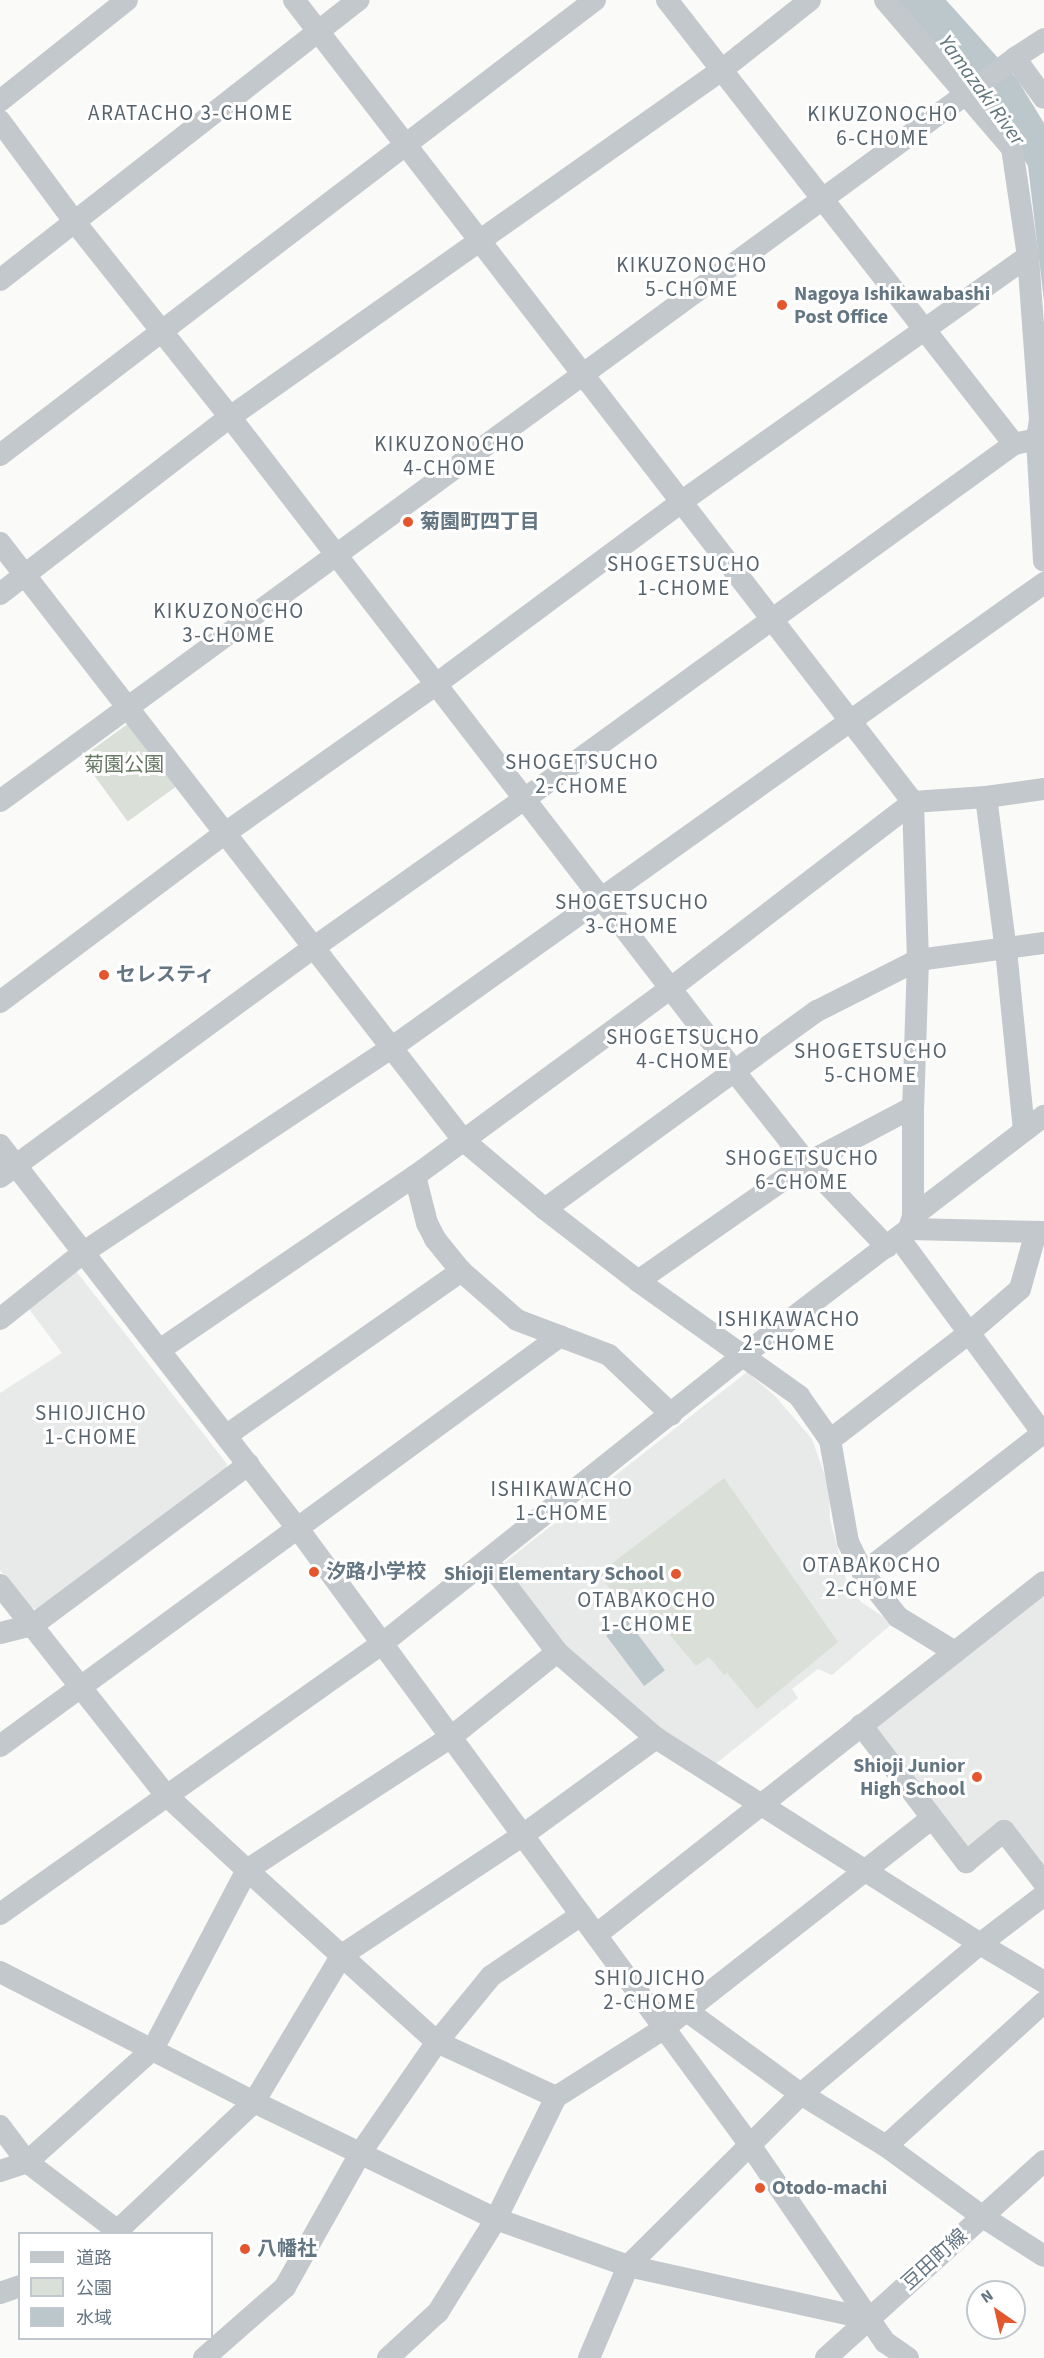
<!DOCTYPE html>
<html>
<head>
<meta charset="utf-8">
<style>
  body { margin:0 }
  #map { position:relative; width:1044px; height:2358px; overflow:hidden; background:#fafaf8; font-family:"Source Sans 3","Noto Sans JP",sans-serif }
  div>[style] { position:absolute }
  .built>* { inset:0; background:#e8e9e9 }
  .green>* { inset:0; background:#dadfd7; transform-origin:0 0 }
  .water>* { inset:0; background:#bbc7cb; transform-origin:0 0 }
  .minor>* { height:22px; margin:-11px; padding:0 11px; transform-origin:11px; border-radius:11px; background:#c3c8cc }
  .dots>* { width:16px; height:16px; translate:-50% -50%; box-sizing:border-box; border:3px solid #fff; border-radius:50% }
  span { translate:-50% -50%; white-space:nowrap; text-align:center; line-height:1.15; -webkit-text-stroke:6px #fff; paint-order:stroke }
  .poi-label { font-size:20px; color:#657683; font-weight:700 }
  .left { translate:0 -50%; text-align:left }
  .right { translate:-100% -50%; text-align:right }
  .park-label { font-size:20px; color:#687a64 }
  .street-label { font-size:20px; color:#657683 }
  .water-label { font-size:21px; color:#60757c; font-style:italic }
  .neighbourhood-label { font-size:21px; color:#57646e; letter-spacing:1.5px }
  .legend { position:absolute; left:18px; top:2232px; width:195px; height:108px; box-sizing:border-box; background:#fff; border:2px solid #c1c8cd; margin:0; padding:8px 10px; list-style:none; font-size:18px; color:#657683 }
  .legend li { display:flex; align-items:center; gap:12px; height:30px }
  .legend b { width:30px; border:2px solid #c1c8cd }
  .north { position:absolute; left:966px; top:2280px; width:60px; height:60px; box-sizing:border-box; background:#fff; border:2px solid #c1c8cd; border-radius:50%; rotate:326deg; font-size:16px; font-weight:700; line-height:24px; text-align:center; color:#657683 }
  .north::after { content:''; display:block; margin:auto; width:21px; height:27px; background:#e4572e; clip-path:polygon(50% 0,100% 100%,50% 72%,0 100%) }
</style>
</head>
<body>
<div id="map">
  <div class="built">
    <i style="clip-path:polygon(76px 1271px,227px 1464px,225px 1471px,44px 1610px,30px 1608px,0 1570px,0 1393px,62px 1353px,26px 1305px)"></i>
    <i style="clip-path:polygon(747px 1372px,775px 1396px,812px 1439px,829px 1487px,830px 1520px,846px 1579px,861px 1602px,893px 1623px,832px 1675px,818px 1669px,792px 1689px,798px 1698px,713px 1766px,661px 1733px,565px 1645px,504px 1569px,504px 1563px)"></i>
    <i style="clip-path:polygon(1044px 1591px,1044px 1871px,1009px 1827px,973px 1848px,964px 1847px,874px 1729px)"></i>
  </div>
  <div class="green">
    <i style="left:129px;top:723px;width:79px;height:59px;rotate:54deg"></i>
    <i style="clip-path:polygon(724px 1478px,838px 1642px,757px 1709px,727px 1673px,724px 1675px,709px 1657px,696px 1666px,640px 1600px,630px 1606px,618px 1598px,598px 1574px)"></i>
  </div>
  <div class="water">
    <i style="clip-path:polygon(897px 0,946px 0,1017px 79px,1044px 123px,1044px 301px,1028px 166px,1006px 129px)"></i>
    <i style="left:627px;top:1620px;width:63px;height:26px;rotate:53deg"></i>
  </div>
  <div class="minor">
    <i style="left:294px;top:0;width:1013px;rotate:52.34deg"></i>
    <i style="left:913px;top:802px;width:158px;rotate:88.2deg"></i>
    <i style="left:918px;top:960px;width:147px;rotate:91.9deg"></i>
    <i style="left:913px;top:1107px;width:109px;rotate:90deg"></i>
    <i style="left:913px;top:1216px;width:14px;rotate:107deg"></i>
    <i style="left:667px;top:0;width:564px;rotate:51.99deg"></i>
    <i style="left:885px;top:0;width:195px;rotate:49.4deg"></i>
    <i style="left:1012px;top:148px;width:109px;rotate:81.6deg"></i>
    <i style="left:1028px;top:256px;width:164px;rotate:85.8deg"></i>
    <i style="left:1040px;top:420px;width:19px;rotate:99deg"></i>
    <i style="left:1037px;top:439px;width:122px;rotate:86.7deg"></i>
    <i style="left:1015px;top:58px;width:49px;rotate:54.1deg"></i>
    <i style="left:0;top:101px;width:162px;rotate:-38.5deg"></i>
    <i style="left:0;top:121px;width:124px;rotate:53.5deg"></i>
    <i style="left:74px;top:221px;width:251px;rotate:51.5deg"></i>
    <i style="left:230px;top:417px;width:827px;rotate:52.37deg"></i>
    <i style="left:735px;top:1072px;width:116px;rotate:51.6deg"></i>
    <i style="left:807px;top:1163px;width:116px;rotate:46.4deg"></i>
    <i style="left:0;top:280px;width:455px;rotate:-38deg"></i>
    <i style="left:0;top:455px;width:749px;rotate:-37.41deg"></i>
    <i style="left:0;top:543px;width:755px;rotate:52.2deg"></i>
    <i style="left:463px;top:1140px;width:107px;rotate:40.1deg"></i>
    <i style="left:545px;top:1209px;width:118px;rotate:37.7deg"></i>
    <i style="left:638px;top:1281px;width:198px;rotate:35.5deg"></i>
    <i style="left:799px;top:1396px;width:54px;rotate:54.8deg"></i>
    <i style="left:830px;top:1440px;width:104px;rotate:80deg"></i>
    <i style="left:848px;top:1542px;width:34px;rotate:64deg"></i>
    <i style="left:863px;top:1573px;width:56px;rotate:51.5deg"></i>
    <i style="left:898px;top:1617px;width:67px;rotate:31.6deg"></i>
    <i style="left:0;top:594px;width:290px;rotate:-37.6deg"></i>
    <i style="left:230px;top:417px;width:603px;rotate:-35.22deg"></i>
    <i style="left:723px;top:69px;width:111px;rotate:-38.4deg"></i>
    <i style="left:986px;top:797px;width:154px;rotate:82.6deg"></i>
    <i style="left:1006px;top:950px;width:181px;rotate:84.3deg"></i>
    <i style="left:0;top:801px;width:1258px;rotate:-36.2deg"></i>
    <i style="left:1015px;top:58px;width:35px;rotate:-33deg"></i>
    <i style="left:0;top:1002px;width:280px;rotate:-36.9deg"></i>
    <i style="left:224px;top:834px;width:258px;rotate:-35.2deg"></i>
    <i style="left:435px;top:685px;width:307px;rotate:-36.6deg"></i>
    <i style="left:681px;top:502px;width:425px;rotate:-35.3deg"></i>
    <i style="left:0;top:1145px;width:487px;rotate:52.2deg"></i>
    <i style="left:299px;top:1530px;width:763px;rotate:53.75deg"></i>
    <i style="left:750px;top:2145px;width:239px;rotate:55.6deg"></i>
    <i style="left:885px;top:2342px;width:28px;rotate:35deg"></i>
    <i style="left:415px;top:1176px;width:49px;rotate:75.7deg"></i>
    <i style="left:427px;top:1223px;width:18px;rotate:63deg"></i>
    <i style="left:435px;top:1239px;width:41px;rotate:50.9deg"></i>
    <i style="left:461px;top:1271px;width:74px;rotate:41.2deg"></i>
    <i style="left:517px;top:1320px;width:98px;rotate:20.8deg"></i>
    <i style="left:609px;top:1355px;width:86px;rotate:43.6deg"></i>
    <i style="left:0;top:1177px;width:388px;rotate:-36.2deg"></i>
    <i style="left:313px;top:948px;width:257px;rotate:-35.2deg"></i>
    <i style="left:523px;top:800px;width:606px;rotate:-35.94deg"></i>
    <i style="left:1014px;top:444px;width:24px;rotate:-12deg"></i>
    <i style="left:545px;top:1209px;width:336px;rotate:-36.1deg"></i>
    <i style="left:817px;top:1011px;width:113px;rotate:-26.8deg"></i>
    <i style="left:918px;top:960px;width:127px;rotate:-7.7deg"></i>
    <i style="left:913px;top:1216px;width:165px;rotate:-37.4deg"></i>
    <i style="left:899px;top:1238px;width:245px;rotate:53.6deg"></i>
    <i style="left:638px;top:1281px;width:206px;rotate:-34.9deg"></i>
    <i style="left:807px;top:1163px;width:120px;rotate:-27.8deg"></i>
    <i style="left:0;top:1319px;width:107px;rotate:-38.6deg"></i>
    <i style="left:84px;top:1252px;width:369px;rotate:-33.6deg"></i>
    <i style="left:391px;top:1048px;width:802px;rotate:-35.45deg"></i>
    <i style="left:161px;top:1349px;width:307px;rotate:-34.3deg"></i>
    <i style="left:415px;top:1176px;width:318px;rotate:-36.3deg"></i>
    <i style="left:671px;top:988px;width:305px;rotate:-37.5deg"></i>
    <i style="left:913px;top:802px;width:73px;rotate:-3.9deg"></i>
    <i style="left:986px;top:797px;width:59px;rotate:-7.9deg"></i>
    <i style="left:227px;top:1435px;width:286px;rotate:-35deg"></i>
    <i style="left:830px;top:1440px;width:175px;rotate:-37.6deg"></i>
    <i style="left:969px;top:1333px;width:67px;rotate:-40.8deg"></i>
    <i style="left:1020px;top:1289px;width:59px;rotate:-74.3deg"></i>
    <i style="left:487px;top:1560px;width:116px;rotate:52.7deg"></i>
    <i style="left:557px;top:1652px;width:131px;rotate:41deg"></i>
    <i style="left:656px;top:1738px;width:384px;rotate:32.4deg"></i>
    <i style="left:980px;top:1944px;width:74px;rotate:30.7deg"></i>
    <i style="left:863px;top:1573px;width:229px;rotate:-37.9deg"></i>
    <i style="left:0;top:1585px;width:268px;rotate:51.7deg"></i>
    <i style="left:166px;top:1795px;width:110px;rotate:42.8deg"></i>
    <i style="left:247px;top:1870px;width:256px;rotate:42.2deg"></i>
    <i style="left:437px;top:2042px;width:131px;rotate:24.8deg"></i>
    <i style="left:556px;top:2097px;width:136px;rotate:116.2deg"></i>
    <i style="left:496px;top:2219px;width:110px;rotate:121.9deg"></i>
    <i style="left:438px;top:2312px;width:68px;rotate:137.4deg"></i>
    <i style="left:0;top:1633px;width:34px;rotate:-14deg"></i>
    <i style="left:33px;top:1625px;width:269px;rotate:-36.7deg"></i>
    <i style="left:861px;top:1725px;width:173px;rotate:52.5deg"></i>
    <i style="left:966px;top:1862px;width:49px;rotate:-39.2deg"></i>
    <i style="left:1004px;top:1831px;width:66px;rotate:52.4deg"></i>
    <i style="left:0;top:1746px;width:694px;rotate:-36.21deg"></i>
    <i style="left:0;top:1914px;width:469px;rotate:-35.3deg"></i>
    <i style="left:383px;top:1643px;width:462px;rotate:-38.6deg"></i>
    <i style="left:744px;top:1355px;width:208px;rotate:-37.4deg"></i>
    <i style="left:909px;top:1229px;width:135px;rotate:1.3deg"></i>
    <i style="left:596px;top:1935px;width:570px;rotate:-38.24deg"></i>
    <i style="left:0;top:1972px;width:285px;rotate:27.1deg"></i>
    <i style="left:254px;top:2102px;width:269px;rotate:25.8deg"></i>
    <i style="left:496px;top:2219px;width:140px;rotate:19.6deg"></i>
    <i style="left:628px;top:2266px;width:247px;rotate:12.4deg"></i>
    <i style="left:687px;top:2011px;width:141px;rotate:36.1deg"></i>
    <i style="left:801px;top:2094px;width:100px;rotate:31.5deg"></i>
    <i style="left:886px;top:2146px;width:120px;rotate:36.2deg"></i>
    <i style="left:983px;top:2217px;width:72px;rotate:32.6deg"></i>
    <i style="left:556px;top:2097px;width:127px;rotate:-32.4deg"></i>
    <i style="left:663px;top:2029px;width:342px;rotate:-38.1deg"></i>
    <i style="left:0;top:2126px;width:45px;rotate:53.1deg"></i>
    <i style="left:27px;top:2162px;width:119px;rotate:37.2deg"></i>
    <i style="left:886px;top:2146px;width:214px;rotate:-42.3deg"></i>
    <i style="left:0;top:2171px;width:28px;rotate:-18deg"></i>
    <i style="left:27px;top:2162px;width:169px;rotate:-41.9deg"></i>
    <i style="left:153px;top:2049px;width:202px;rotate:-62.3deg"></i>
    <i style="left:247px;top:1870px;width:244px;rotate:-33.1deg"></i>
    <i style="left:451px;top:1737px;width:136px;rotate:-38.7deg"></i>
    <i style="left:114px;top:2234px;width:192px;rotate:-43.3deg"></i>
    <i style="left:254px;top:2102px;width:171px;rotate:-59.1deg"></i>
    <i style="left:342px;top:1955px;width:217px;rotate:-33.5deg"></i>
    <i style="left:523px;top:1835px;width:165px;rotate:-36.1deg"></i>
    <i style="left:0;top:2293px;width:21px;rotate:-19deg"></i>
    <i style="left:204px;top:2358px;width:108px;rotate:-41.2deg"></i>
    <i style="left:285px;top:2287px;width:155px;rotate:-60.6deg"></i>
    <i style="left:361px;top:2152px;width:134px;rotate:-55.4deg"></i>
    <i style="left:437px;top:2042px;width:85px;rotate:-50.7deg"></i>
    <i style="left:491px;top:1976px;width:109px;rotate:-34.1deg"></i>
    <i style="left:589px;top:2358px;width:100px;rotate:-67deg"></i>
    <i style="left:628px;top:2266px;width:244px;rotate:-44.8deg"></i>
    <i style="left:801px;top:2094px;width:234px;rotate:-40deg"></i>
    <i style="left:980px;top:1944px;width:81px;rotate:-37.4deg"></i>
    <i style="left:826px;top:2358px;width:294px;rotate:-42.1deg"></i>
  </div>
  <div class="dots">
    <i style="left:782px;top:305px;background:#e4572e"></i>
    <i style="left:408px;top:522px;background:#e4572e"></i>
    <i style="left:104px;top:975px;background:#e4572e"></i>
    <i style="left:314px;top:1572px;background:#e4572e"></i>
    <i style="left:676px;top:1574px;background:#e4572e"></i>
    <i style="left:977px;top:1777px;background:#e4572e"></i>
    <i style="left:760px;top:2188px;background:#e4572e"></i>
    <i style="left:245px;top:2249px;background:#e4572e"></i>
  </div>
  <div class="poi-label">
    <span class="left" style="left:794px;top:306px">Nagoya Ishikawabashi<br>Post Office</span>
    <span class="left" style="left:420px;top:522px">菊園町四丁目</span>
    <span class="left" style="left:116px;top:975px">セレスティ</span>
    <span class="left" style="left:326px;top:1572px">汐路小学校</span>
    <span class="right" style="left:664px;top:1574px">Shioji Elementary School</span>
    <span class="right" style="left:965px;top:1778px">Shioji Junior<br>High School</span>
    <span class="left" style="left:772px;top:2188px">Otodo-machi</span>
    <span class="left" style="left:257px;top:2249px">八幡社</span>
  </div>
  <div class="park-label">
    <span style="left:124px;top:765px">菊園公園</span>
  </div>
  <div class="street-label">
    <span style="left:935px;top:2260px;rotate:-42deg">豆田町線</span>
  </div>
  <div class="water-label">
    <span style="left:982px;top:90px;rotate:54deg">Yamazaki River</span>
  </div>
  <div class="neighbourhood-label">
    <span style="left:191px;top:113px">ARATACHO 3-CHOME</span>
    <span style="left:883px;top:126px">KIKUZONOCHO<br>6-CHOME</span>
    <span style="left:692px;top:277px">KIKUZONOCHO<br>5-CHOME</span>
    <span style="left:450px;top:456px">KIKUZONOCHO<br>4-CHOME</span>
    <span style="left:684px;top:576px">SHOGETSUCHO<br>1-CHOME</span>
    <span style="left:229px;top:623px">KIKUZONOCHO<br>3-CHOME</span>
    <span style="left:582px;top:774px">SHOGETSUCHO<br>2-CHOME</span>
    <span style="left:632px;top:914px">SHOGETSUCHO<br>3-CHOME</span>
    <span style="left:683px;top:1049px">SHOGETSUCHO<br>4-CHOME</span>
    <span style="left:871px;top:1063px">SHOGETSUCHO<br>5-CHOME</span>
    <span style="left:802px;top:1170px">SHOGETSUCHO<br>6-CHOME</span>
    <span style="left:789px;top:1331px">ISHIKAWACHO<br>2-CHOME</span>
    <span style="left:91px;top:1425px">SHIOJICHO<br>1-CHOME</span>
    <span style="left:562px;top:1501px">ISHIKAWACHO<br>1-CHOME</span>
    <span style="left:872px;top:1577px">OTABAKOCHO<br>2-CHOME</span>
    <span style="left:647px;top:1612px">OTABAKOCHO<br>1-CHOME</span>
    <span style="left:650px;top:1990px">SHIOJICHO<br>2-CHOME</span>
  </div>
  <ul class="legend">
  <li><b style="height:8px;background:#c3c8cc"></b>道路</li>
  <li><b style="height:16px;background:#dadfd7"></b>公園</li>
  <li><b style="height:16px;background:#bbc7cb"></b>水域</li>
  </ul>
  <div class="north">N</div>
</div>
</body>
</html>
